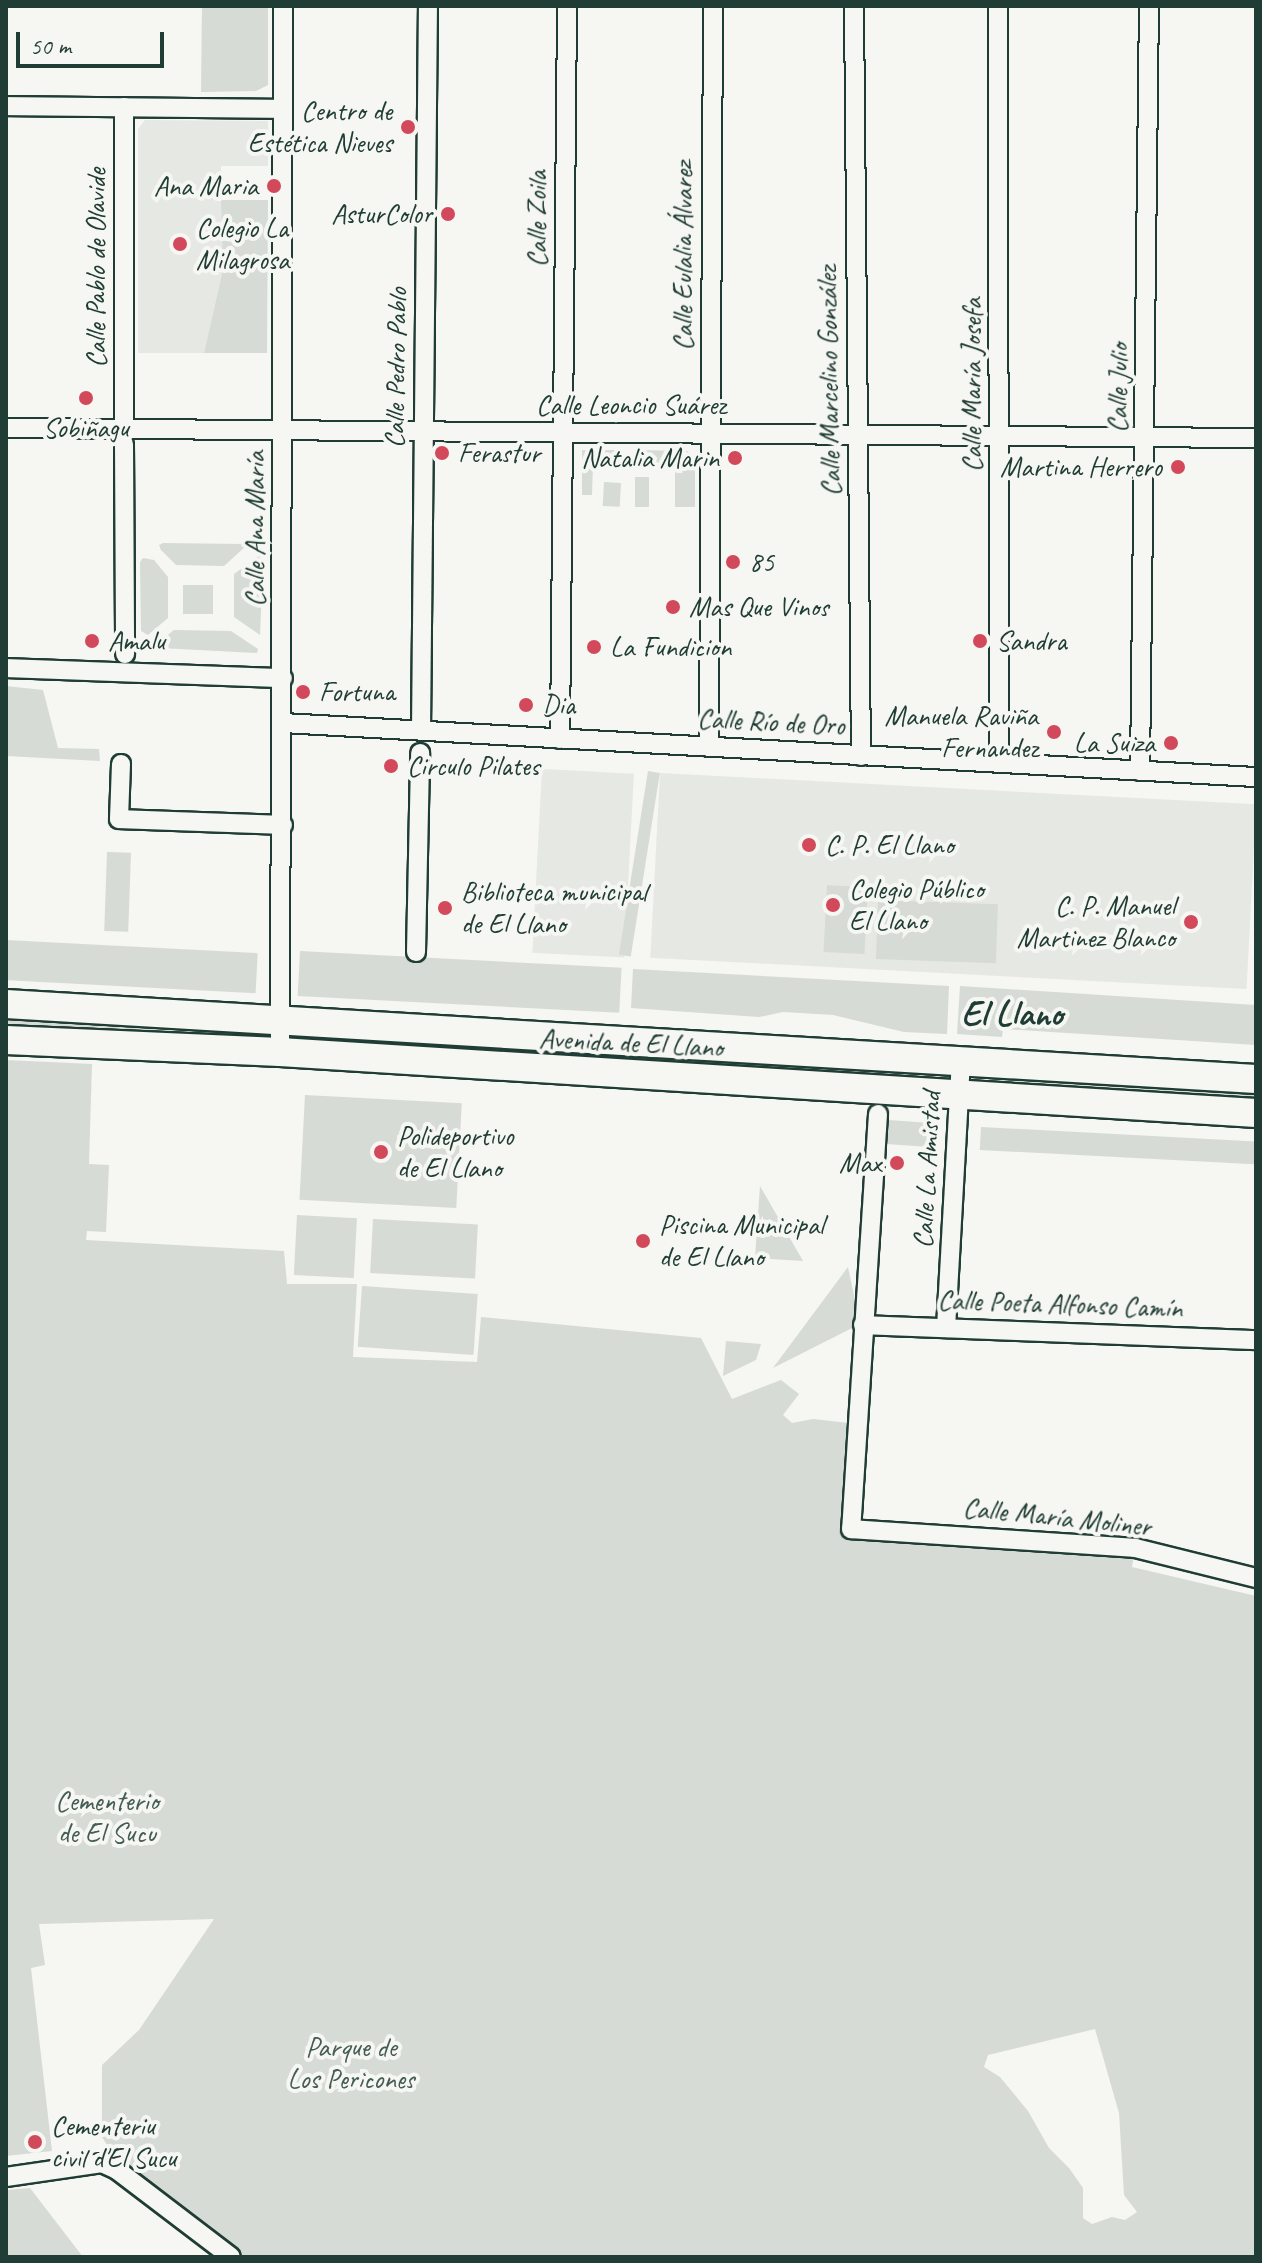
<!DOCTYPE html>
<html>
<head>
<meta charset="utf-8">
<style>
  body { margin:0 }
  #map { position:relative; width:1262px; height:2263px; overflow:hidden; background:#f6f6f2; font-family:Caveat,sans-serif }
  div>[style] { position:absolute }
  .built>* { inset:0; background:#e6e8e4; transform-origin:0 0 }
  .green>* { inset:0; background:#d6dbd6; transform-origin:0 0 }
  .roads { filter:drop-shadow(2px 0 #1f3d34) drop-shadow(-2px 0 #1f3d34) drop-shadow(0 2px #1f3d34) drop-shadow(0 -2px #1f3d34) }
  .street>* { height:18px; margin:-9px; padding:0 9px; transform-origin:9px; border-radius:9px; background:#f6f6f2 }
  .primary>* { height:28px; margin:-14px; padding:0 14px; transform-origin:14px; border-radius:14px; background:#f6f6f2 }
  .dots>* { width:22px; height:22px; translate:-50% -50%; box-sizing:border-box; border:4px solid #f6f6f2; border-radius:50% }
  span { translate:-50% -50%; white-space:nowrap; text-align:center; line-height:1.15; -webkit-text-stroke:8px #f6f6f2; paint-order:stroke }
  .poi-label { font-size:28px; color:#1f3d34 }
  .right { translate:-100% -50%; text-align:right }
  .left { translate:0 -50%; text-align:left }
  .street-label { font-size:28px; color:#1f3d34 }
  .park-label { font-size:28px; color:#445d54 }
  .district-label { font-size:36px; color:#1f3d34; font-weight:700 }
  .frame { position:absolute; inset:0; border:8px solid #1f3d34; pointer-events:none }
  .scale { position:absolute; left:16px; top:32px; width:148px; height:36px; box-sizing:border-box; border:4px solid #1f3d34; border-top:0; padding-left:10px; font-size:24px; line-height:28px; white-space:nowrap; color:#1f3d34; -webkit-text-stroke:6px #f6f6f2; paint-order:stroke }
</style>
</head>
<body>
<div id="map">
  <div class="built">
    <i style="clip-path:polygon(145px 120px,268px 121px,268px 166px,221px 166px,223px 269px,204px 353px,138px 353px,138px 129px)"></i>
    <i style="left:542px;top:769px;width:92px;height:184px;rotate:3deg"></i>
    <i style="left:660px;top:773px;width:597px;height:185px;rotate:3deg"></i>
  </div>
  <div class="green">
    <i style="clip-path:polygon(202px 6px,268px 6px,268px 85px,256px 91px,201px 92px)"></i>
    <i style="clip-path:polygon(221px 200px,268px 200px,267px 353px,204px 353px,223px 269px)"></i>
    <i style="clip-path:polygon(582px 450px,621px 450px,621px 463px,593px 463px,592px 495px,582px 495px)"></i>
    <i style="clip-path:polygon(636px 450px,688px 451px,695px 458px,695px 507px,675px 507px,675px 464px,636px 464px)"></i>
    <i style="left:635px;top:477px;width:14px;height:30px"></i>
    <i style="left:604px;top:482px;width:17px;height:24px;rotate:3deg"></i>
    <i style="clip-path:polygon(163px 543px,242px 544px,246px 546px,224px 566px,176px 565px,161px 550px,159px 545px)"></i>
    <i style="clip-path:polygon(259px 556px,263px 559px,260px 635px,234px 617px,234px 574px)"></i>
    <i style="clip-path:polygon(143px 558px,154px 560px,168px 577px,168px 618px,148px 635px,141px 631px,140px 562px)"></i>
    <i style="left:183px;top:585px;width:30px;height:29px"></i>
    <i style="clip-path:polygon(174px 630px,231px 631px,258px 649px,257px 653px,160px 648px,158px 643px)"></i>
    <i style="clip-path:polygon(6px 686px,43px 690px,58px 748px,99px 749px,100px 761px,6px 756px)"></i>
    <i style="left:648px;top:771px;width:12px;height:186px;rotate:9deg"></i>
    <i style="left:107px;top:852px;width:24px;height:79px;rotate:2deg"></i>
    <i style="left:827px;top:885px;width:41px;height:67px;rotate:3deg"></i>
    <i style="left:878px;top:900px;width:120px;height:59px;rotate:2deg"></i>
    <i style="left:6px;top:940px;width:252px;height:40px;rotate:3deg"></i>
    <i style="left:300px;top:951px;width:322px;height:45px;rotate:3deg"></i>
    <i style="clip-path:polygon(633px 969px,949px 986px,947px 1034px,904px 1032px,833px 1015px,783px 1012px,759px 1017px,631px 1008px)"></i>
    <i style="clip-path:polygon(960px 986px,1256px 1005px,1256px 1045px,1003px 1029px,1002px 1037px,957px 1034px)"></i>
    <i style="clip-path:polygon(6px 1016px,254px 1031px,257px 1040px,6px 1028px)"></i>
    <i style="left:307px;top:1036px;width:607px;height:8px;rotate:3deg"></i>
    <i style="clip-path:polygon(evenodd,6px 1060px,92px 1064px,89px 1164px,109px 1165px,106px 1232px,87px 1231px,86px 1240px,284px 1251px,287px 1284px,357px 1284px,353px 1357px,477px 1362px,481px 1317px,701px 1338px,732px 1399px,781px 1380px,799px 1394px,783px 1415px,792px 1423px,813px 1419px,858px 1424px,851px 1529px,1135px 1548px,1132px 1567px,1256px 1596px,1256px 2257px,240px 2257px,119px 2164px,102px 2137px,102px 2065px,139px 2030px,214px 1919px,39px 1924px,45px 1965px,31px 1968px,52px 2151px,6px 2156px,6px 1060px,1095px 2029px,1119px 2113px,1124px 2195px,1137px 2212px,1125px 2220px,1112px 2217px,1092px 2224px,1083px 2218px,1083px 2188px,1069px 2168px,1049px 2148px,1028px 2111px,1000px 2077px,984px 2067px,988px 2055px,1095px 2029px)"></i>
    <i style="clip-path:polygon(992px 1074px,1256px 1091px,1256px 1104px,987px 1082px)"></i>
    <i style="left:305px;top:1095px;width:157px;height:105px;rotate:3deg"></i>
    <i style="left:888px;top:1120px;width:47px;height:24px;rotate:4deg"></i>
    <i style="left:981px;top:1127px;width:275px;height:23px;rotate:3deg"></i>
    <i style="clip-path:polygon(760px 1186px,803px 1261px,755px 1258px)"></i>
    <i style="left:297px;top:1215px;width:60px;height:60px;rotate:3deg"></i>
    <i style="left:373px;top:1219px;width:105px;height:54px;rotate:3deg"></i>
    <i style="clip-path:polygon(848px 1267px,860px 1324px,773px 1368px)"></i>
    <i style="left:362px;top:1286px;width:116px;height:61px;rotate:4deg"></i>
    <i style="clip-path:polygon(726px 1341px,761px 1344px,756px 1360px,723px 1376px)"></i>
    <i style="clip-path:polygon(30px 2188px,83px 2257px,6px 2257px,6px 2190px)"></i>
  </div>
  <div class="roads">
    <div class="street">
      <i style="left:854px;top:6px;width:750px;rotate:89.47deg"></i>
      <i style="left:998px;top:6px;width:757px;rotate:89.92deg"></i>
      <i style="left:6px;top:106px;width:277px;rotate:0.6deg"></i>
      <i style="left:124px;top:107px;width:322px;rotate:90deg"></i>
      <i style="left:6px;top:428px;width:1250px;rotate:0.46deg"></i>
      <i style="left:124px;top:444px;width:210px;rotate:89.7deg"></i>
      <i style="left:6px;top:668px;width:277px;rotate:2.1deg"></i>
      <i style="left:283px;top:723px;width:974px;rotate:3.18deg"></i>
      <i style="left:421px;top:731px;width:725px;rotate:-89.45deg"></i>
      <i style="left:560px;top:739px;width:733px;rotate:-89.45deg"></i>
      <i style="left:709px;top:747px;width:741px;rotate:-89.69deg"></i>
      <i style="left:121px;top:764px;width:55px;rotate:92.1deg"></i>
      <i style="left:119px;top:819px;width:164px;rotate:2.1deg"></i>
      <i style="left:1140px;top:771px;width:765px;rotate:-89.33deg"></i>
      <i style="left:416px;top:952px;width:199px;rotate:-88.8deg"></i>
      <i style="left:280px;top:1052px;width:1046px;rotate:-89.84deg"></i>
      <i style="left:878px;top:1114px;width:416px;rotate:93.7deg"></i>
      <i style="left:851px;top:1529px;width:285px;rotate:3.8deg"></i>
      <i style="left:1135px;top:1548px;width:125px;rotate:13.9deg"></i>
      <i style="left:863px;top:1325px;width:393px;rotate:2.2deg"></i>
      <i style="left:946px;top:1328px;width:266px;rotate:-86.8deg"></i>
      <i style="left:6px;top:2177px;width:97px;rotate:-8.3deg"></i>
      <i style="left:102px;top:2163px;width:17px;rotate:25deg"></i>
      <i style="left:117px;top:2170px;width:143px;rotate:37.3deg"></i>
    </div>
    <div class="primary">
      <i style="left:6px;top:1004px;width:1252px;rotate:3.43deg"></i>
      <i style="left:6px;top:1040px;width:274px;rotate:2.5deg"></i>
      <i style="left:280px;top:1052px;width:978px;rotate:3.58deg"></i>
    </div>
  </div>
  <div class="dots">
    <i style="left:408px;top:127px;background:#d1495b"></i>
    <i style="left:274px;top:186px;background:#d1495b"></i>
    <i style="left:448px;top:214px;background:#d1495b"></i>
    <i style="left:180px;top:244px;background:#d1495b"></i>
    <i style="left:86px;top:398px;background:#d1495b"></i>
    <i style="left:442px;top:453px;background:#d1495b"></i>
    <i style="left:735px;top:458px;background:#d1495b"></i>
    <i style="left:1178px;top:467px;background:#d1495b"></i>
    <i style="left:733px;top:562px;background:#d1495b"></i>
    <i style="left:673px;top:607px;background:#d1495b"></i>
    <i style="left:92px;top:641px;background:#d1495b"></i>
    <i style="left:980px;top:641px;background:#d1495b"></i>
    <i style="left:594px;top:647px;background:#d1495b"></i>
    <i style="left:303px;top:692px;background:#d1495b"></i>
    <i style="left:526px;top:705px;background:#d1495b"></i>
    <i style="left:1054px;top:732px;background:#d1495b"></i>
    <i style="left:1171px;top:743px;background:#d1495b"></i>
    <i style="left:391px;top:766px;background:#d1495b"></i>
    <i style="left:809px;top:845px;background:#d1495b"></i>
    <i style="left:833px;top:905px;background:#d1495b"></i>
    <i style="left:445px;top:908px;background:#d1495b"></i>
    <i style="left:1191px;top:922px;background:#d1495b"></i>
    <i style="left:381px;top:1152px;background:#d1495b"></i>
    <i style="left:897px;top:1163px;background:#d1495b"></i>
    <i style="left:643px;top:1241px;background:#d1495b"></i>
    <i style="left:35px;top:2142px;background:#d1495b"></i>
  </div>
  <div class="poi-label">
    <span class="right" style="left:392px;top:127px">Centro de<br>Estética Nieves</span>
    <span class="right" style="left:258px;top:186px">Ana Maria</span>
    <span class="right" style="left:432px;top:214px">AsturColor</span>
    <span class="left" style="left:196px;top:244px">Colegio La<br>Milagrosa</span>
    <span style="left:86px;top:428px">Sobiñagu</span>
    <span class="left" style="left:458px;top:453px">Ferastur</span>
    <span class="right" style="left:719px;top:458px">Natalia Marin</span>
    <span class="right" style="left:1162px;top:467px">Martina Herrero</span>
    <span class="left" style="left:749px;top:562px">85</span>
    <span class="left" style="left:689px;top:607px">Mas Que Vinos</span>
    <span class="left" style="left:108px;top:641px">Amalu</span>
    <span class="left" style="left:996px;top:641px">Sandra</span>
    <span class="left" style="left:610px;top:647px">La Fundicion</span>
    <span class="left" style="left:319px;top:692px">Fortuna</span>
    <span class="left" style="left:542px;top:705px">Dia</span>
    <span class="right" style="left:1038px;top:732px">Manuela Raviña<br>Fernandez</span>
    <span class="right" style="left:1155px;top:743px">La Suiza</span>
    <span class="left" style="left:407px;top:766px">Circulo Pilates</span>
    <span class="left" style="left:825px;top:845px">C. P. El Llano</span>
    <span class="left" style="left:849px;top:905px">Colegio Público<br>El Llano</span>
    <span class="left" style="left:461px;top:908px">Biblioteca municipal<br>de El Llano</span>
    <span class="right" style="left:1175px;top:922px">C. P. Manuel<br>Martinez Blanco</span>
    <span class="left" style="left:397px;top:1152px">Polideportivo<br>de El Llano</span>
    <span class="right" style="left:881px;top:1163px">Max</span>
    <span class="left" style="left:659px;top:1241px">Piscina Municipal<br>de El Llano</span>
    <span class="left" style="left:51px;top:2142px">Cementeriu<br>civil d'El Sucu</span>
  </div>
  <div class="street-label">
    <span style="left:537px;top:219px;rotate:-90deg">Calle Zoila</span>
    <span style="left:683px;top:256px;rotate:-90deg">Calle Eulalia Álvarez</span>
    <span style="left:96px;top:268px;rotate:-90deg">Calle Pablo de Olavide</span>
    <span style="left:396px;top:368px;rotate:-89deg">Calle Pedro Pablo</span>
    <span style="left:829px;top:381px;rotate:-91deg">Calle Marcelino González</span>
    <span style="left:972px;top:385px;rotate:-90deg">Calle María Josefa</span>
    <span style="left:1118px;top:388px;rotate:-89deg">Calle Julio</span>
    <span style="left:631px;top:405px">Calle Leoncio Suárez</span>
    <span style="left:255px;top:529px;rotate:-90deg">Calle Ana María</span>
    <span style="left:771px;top:722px;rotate:3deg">Calle Río de Oro</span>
    <span style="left:631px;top:1043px;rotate:3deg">Avenida de El Llano</span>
    <span style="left:927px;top:1170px;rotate:-87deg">Calle La Amistad</span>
    <span style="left:1060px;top:1304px;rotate:2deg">Calle Poeta Alfonso Camín</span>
    <span style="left:1057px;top:1517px;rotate:6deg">Calle María Moliner</span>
  </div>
  <div class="park-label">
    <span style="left:107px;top:1817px">Cementerio<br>de El Sucu</span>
    <span style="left:351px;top:2063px">Parque de<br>Los Pericones</span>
  </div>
  <div class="district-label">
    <span style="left:1012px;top:1014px">El Llano</span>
  </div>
  <div class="frame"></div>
  <div class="scale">50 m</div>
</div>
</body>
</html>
